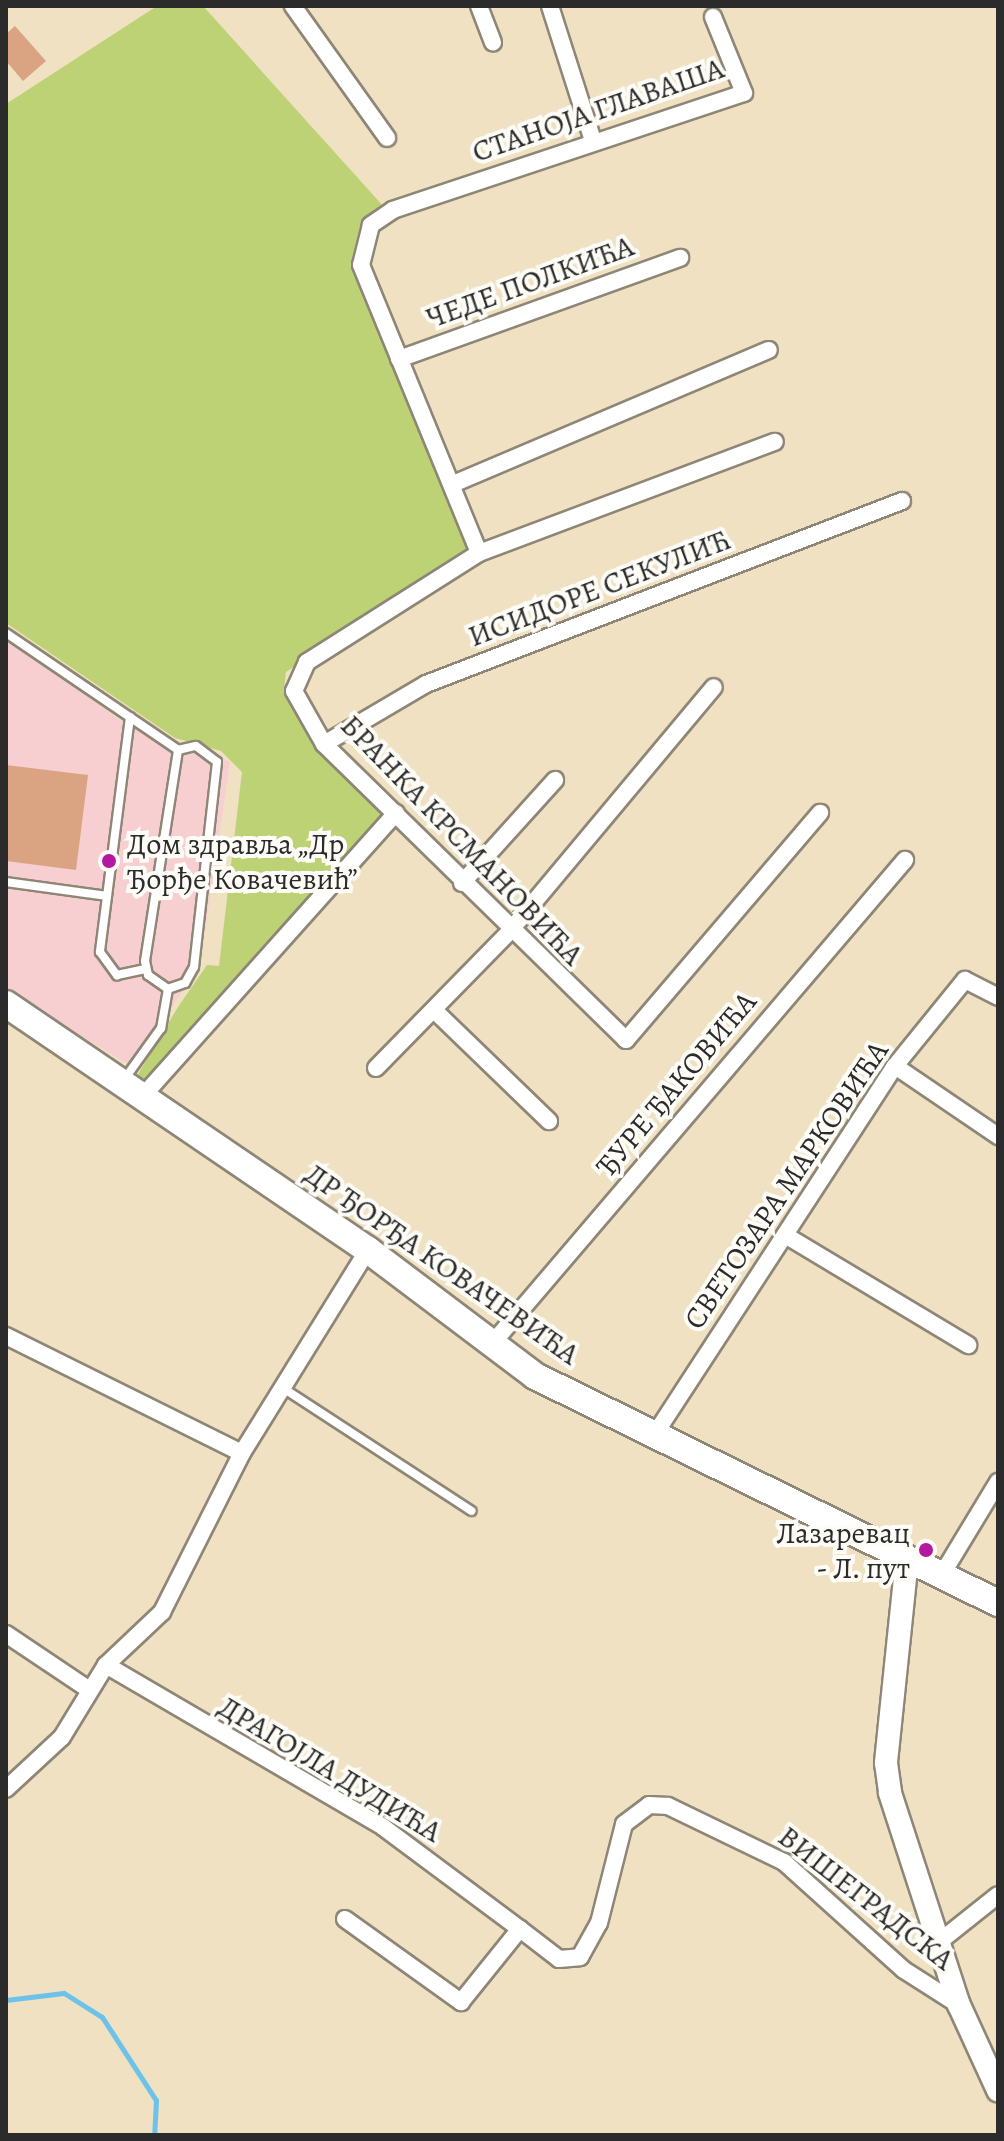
<!DOCTYPE html>
<html>
<head>
<meta charset="utf-8">
<style>
  body { margin:0 }
  #map { position:relative; width:1004px; height:2141px; overflow:hidden; background:#f0e1c2; font-family:Alegreya,serif }
  div>[style] { position:absolute }
  .built>* { inset:0; background:#f7cfd0 }
  .green>* { inset:0; background:#bdd275 }
  .stream>* { height:5px; margin:-2.5px; padding:0 2.5px; transform-origin:2.5px; border-radius:2.5px; background:#6cc2e8 }
  .building>* { inset:0; background:#daa482 }
  .roads { filter:drop-shadow(2px 0 #8e8676) drop-shadow(-2px 0 #8e8676) drop-shadow(0 2px #8e8676) drop-shadow(0 -2px #8e8676) }
  .lane>* { height:8px; margin:-4px; padding:0 4px; transform-origin:4px; border-radius:4px; background:#fff }
  .street>* { height:16px; margin:-8px; padding:0 8px; transform-origin:8px; border-radius:8px; background:#fff }
  .secondary>* { height:22px; margin:-11px; padding:0 11px; transform-origin:11px; border-radius:11px; background:#fff }
  .primary>* { height:26px; margin:-13px; padding:0 13px; transform-origin:13px; border-radius:13px; background:#fff }
  .dots>* { width:22px; height:22px; translate:-50% -50%; box-sizing:border-box; border:4px solid #fdfcf7; border-radius:50% }
  span { translate:-50% -50%; white-space:nowrap; text-align:center; line-height:1.15; -webkit-text-stroke:8px #fdfcf7; paint-order:stroke }
  .street-label { font-size:30px; color:#2b2b2b }
  .poi-label { font-size:30px; color:#2b2b2b }
  .left { translate:0 -50%; text-align:left }
  .right { translate:-100% -50%; text-align:right }
  .frame { position:absolute; inset:0; border:8px solid #2b2b2b; pointer-events:none }
</style>
</head>
<body>
<div id="map">
  <div class="built">
    <i style="clip-path:polygon(6px 639px,123px 722px,230px 762px,205px 931px,188px 983px,138px 1059px,126px 1063px,6px 990px)"></i>
  </div>
  <div class="green">
    <i style="clip-path:polygon(157px 6px,203px 6px,384px 207px,361px 222px,351px 263px,470px 551px,286px 672px,284px 689px,315px 742px,387px 811px,142px 1087px,134px 1081px,178px 1007px,207px 965px,219px 966px,242px 772px,221px 751px,175px 738px,6px 623px,6px 104px)"></i>
  </div>
  <div class="stream">
    <i style="left:6px;top:2000px;width:58px;rotate:-6.9deg"></i>
    <i style="left:64px;top:1993px;width:45px;rotate:32.3deg"></i>
    <i style="left:102px;top:2017px;width:99px;rotate:57deg"></i>
    <i style="left:156px;top:2100px;width:35px;rotate:93deg"></i>
  </div>
  <div class="building">
    <i style="clip-path:polygon(15px 26px,46px 61px,23px 81px,6px 61px,6px 34px)"></i>
    <i style="clip-path:polygon(6px 765px,88px 775px,76px 870px,6px 861px)"></i>
  </div>
  <div class="roads">
    <div class="lane">
      <i style="left:6px;top:633px;width:208px;rotate:34.2deg"></i>
      <i style="left:178px;top:750px;width:18px;rotate:-13deg"></i>
      <i style="left:196px;top:746px;width:26px;rotate:37deg"></i>
      <i style="left:217px;top:762px;width:206px;rotate:96.4deg"></i>
      <i style="left:194px;top:967px;width:18px;rotate:119deg"></i>
      <i style="left:185px;top:983px;width:18px;rotate:161deg"></i>
      <i style="left:168px;top:989px;width:40px;rotate:100deg"></i>
      <i style="left:161px;top:1028px;width:65px;rotate:125.6deg"></i>
      <i style="left:130px;top:717px;width:237px;rotate:97.3deg"></i>
      <i style="left:100px;top:952px;width:29px;rotate:54deg"></i>
      <i style="left:117px;top:975px;width:29px;rotate:-12deg"></i>
      <i style="left:6px;top:882px;width:102px;rotate:7.9deg"></i>
      <i style="left:168px;top:989px;width:24px;rotate:-145deg"></i>
      <i style="left:148px;top:975px;width:14px;rotate:-102deg"></i>
      <i style="left:145px;top:961px;width:214px;rotate:-81.1deg"></i>
      <i style="left:283px;top:1388px;width:225px;rotate:33.1deg"></i>
    </div>
    <div class="street">
      <i style="left:293px;top:6px;width:162px;rotate:54.5deg"></i>
      <i style="left:479px;top:6px;width:39px;rotate:69deg"></i>
      <i style="left:550px;top:6px;width:142px;rotate:72.3deg"></i>
      <i style="left:713px;top:17px;width:82px;rotate:67.8deg"></i>
      <i style="left:744px;top:93px;width:370px;rotate:161.6deg"></i>
      <i style="left:393px;top:210px;width:27px;rotate:146deg"></i>
      <i style="left:371px;top:225px;width:41px;rotate:104deg"></i>
      <i style="left:361px;top:265px;width:311px;rotate:67.7deg"></i>
      <i style="left:479px;top:553px;width:204px;rotate:147.6deg"></i>
      <i style="left:307px;top:662px;width:32px;rotate:114deg"></i>
      <i style="left:294px;top:691px;width:61px;rotate:60.5deg"></i>
      <i style="left:324px;top:744px;width:423px;rotate:44.4deg"></i>
      <i style="left:626px;top:1040px;width:299px;rotate:-49.5deg"></i>
      <i style="left:399px;top:359px;width:299px;rotate:-19.8deg"></i>
      <i style="left:453px;top:484px;width:343px;rotate:-23deg"></i>
      <i style="left:479px;top:553px;width:316px;rotate:-20.6deg"></i>
      <i style="left:324px;top:744px;width:118px;rotate:-30.5deg"></i>
      <i style="left:426px;top:684px;width:510px;rotate:-21.03deg"></i>
      <i style="left:462px;top:883px;width:139px;rotate:-47.9deg"></i>
      <i style="left:434px;top:1010px;width:160px;rotate:44deg"></i>
      <i style="left:895px;top:1066px;width:125px;rotate:34.2deg"></i>
      <i style="left:376px;top:1068px;width:190px;rotate:-45.6deg"></i>
      <i style="left:509px;top:932px;width:319px;rotate:-50.1deg"></i>
      <i style="left:142px;top:1097px;width:381px;rotate:-48.2deg"></i>
      <i style="left:785px;top:1235px;width:214px;rotate:31deg"></i>
      <i style="left:6px;top:1336px;width:263px;rotate:26.4deg"></i>
      <i style="left:491px;top:1345px;width:638px;rotate:-49.52deg"></i>
      <i style="left:655px;top:1434px;width:439px;rotate:-56.9deg"></i>
      <i style="left:895px;top:1066px;width:111px;rotate:-50.9deg"></i>
      <i style="left:965px;top:980px;width:37px;rotate:27deg"></i>
      <i style="left:941px;top:1576px;width:110px;rotate:-58.8deg"></i>
      <i style="left:6px;top:1634px;width:99px;rotate:33.9deg"></i>
      <i style="left:106px;top:1665px;width:321px;rotate:30.3deg"></i>
      <i style="left:383px;top:1827px;width:171px;rotate:36.7deg"></i>
      <i style="left:6px;top:1789px;width:76px;rotate:-42.9deg"></i>
      <i style="left:62px;top:1737px;width:84px;rotate:-58.6deg"></i>
      <i style="left:106px;top:1665px;width:77px;rotate:-43.4deg"></i>
      <i style="left:162px;top:1612px;width:178px;rotate:-63.3deg"></i>
      <i style="left:242px;top:1453px;width:239px;rotate:-58.2deg"></i>
      <i style="left:345px;top:1919px;width:143px;rotate:35.6deg"></i>
      <i style="left:461px;top:2002px;width:94px;rotate:-51.1deg"></i>
      <i style="left:520px;top:1929px;width:49px;rotate:37.6deg"></i>
      <i style="left:559px;top:1959px;width:21px;rotate:-5deg"></i>
      <i style="left:580px;top:1957px;width:39px;rotate:-61deg"></i>
      <i style="left:599px;top:1923px;width:102px;rotate:-75.8deg"></i>
      <i style="left:624px;top:1824px;width:31px;rotate:-37deg"></i>
      <i style="left:649px;top:1805px;width:19px;rotate:3deg"></i>
      <i style="left:668px;top:1806px;width:129px;rotate:25.8deg"></i>
      <i style="left:784px;top:1862px;width:161px;rotate:42deg"></i>
      <i style="left:904px;top:1970px;width:65px;rotate:32.5deg"></i>
      <i style="left:939px;top:1942px;width:75px;rotate:-38.5deg"></i>
    </div>
    <div class="secondary">
      <i style="left:907px;top:1559px;width:205px;rotate:95.9deg"></i>
      <i style="left:886px;top:1763px;width:30px;rotate:82deg"></i>
      <i style="left:890px;top:1793px;width:223px;rotate:72deg"></i>
      <i style="left:959px;top:2005px;width:94px;rotate:65.4deg"></i>
    </div>
    <div class="primary">
      <i style="left:6px;top:1004px;width:438px;rotate:34.2deg"></i>
      <i style="left:368px;top:1250px;width:209px;rotate:37deg"></i>
      <i style="left:535px;top:1376px;width:516px;rotate:26.12deg"></i>
    </div>
  </div>
  <div class="dots">
    <i style="left:109px;top:861px;background:#b5179e"></i>
    <i style="left:926px;top:1550px;background:#b5179e"></i>
  </div>
  <div class="street-label">
    <span style="left:598px;top:110px;rotate:-19deg">СТАНОЈА ГЛАВАША</span>
    <span style="left:530px;top:282px;rotate:-20deg">ЧЕДЕ ПОЛКИЋА</span>
    <span style="left:599px;top:588px;rotate:-21deg">ИСИДОРЕ СЕКУЛИЋ</span>
    <span style="left:462px;top:840px;rotate:46deg">БРАНКА КРСМАНОВИЋА</span>
    <span style="left:676px;top:1084px;rotate:-50deg">ЂУРЕ ЂАКОВИЋА</span>
    <span style="left:786px;top:1185px;rotate:-56deg">СВЕТОЗАРА МАРКОВИЋА</span>
    <span style="left:442px;top:1264px;rotate:35deg">ДР ЂОРЂА КОВАЧЕВИЋА</span>
    <span style="left:330px;top:1769px;rotate:31deg">ДРАГОЈЛА ДУДИЋА</span>
    <span style="left:866px;top:1898px;rotate:38deg">ВИШЕГРАДСКА</span>
  </div>
  <div class="poi-label">
    <span class="left" style="left:127px;top:861px">Дом здравља „Др<br>Ђорђе Ковачевић”</span>
    <span class="right" style="left:910px;top:1550px">Лазаревац<br>- Л. пут</span>
  </div>
  <div class="frame"></div>
</div>
</body>
</html>
